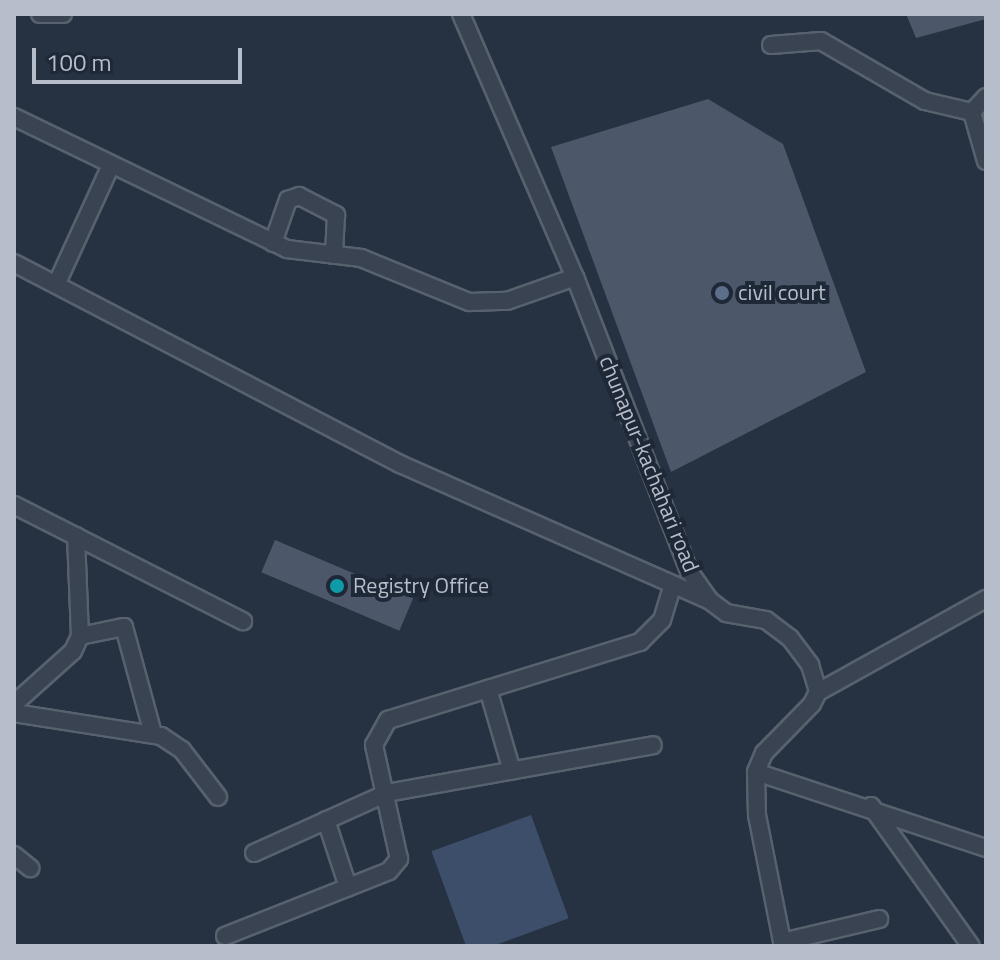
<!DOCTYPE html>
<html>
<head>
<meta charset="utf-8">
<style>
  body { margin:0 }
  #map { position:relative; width:1000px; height:960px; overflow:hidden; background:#263141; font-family:"Titillium Web",sans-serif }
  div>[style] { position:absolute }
  .water>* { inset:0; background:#3c4e69; transform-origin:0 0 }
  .building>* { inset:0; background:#4c586a; transform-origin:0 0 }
  .roads { filter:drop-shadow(2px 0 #58616e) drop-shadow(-2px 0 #58616e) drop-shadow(0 2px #58616e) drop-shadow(0 -2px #58616e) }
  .street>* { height:16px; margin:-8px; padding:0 8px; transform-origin:8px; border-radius:8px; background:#3a4351 }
  .dots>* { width:22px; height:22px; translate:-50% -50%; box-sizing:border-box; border:4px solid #1f2836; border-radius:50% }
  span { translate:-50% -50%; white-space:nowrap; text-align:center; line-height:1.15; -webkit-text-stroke:8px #1f2836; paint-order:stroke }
  .poi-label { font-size:22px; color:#b7becb }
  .left { translate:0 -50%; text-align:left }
  .street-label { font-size:22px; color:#b7becb }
  .frame { position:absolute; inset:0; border:16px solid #b7becb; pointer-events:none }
  .scale { position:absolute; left:32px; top:48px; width:210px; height:36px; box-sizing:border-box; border:4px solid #b7becb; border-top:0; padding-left:10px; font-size:24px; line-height:28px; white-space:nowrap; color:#b7becb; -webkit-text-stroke:6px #1f2836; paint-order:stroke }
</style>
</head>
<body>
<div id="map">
  <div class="water">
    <i style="left:531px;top:815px;width:110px;height:106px;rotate:70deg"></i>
  </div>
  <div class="building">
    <i style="clip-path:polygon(906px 14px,986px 14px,986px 19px,916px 38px)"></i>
    <i style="clip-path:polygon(708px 99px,783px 144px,866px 372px,671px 472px,551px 147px)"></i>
    <i style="left:275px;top:540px;width:150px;height:35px;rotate:23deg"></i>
  </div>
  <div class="roads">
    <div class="street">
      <i style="left:40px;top:14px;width:23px"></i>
      <i style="left:461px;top:14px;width:287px;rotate:66.6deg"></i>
      <i style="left:575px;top:277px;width:315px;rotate:68.8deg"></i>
      <i style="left:689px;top:571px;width:35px;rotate:55deg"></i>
      <i style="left:709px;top:600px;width:21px;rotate:37deg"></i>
      <i style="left:726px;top:613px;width:41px;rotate:9.9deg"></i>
      <i style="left:766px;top:620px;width:30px;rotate:37deg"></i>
      <i style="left:790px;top:638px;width:34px;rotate:53deg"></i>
      <i style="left:810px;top:665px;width:28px;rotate:73deg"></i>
      <i style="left:818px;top:692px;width:13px;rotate:117deg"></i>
      <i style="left:812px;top:704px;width:69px;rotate:134.4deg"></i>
      <i style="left:764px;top:753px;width:21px;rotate:113deg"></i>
      <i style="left:756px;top:772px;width:43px;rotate:88.7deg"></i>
      <i style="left:757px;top:815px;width:134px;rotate:78.8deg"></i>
      <i style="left:771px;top:45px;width:50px;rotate:-4.6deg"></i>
      <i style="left:821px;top:41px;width:120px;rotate:30deg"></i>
      <i style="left:925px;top:101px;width:48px;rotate:13.2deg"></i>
      <i style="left:986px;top:97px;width:21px;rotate:133deg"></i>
      <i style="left:972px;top:112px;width:51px;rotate:74.1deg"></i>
      <i style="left:14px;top:117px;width:303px;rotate:25.8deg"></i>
      <i style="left:287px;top:249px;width:75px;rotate:6.9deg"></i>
      <i style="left:361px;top:258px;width:117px;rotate:22.2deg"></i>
      <i style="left:469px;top:302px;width:38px;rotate:-2deg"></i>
      <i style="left:507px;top:301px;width:72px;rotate:-19.4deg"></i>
      <i style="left:273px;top:243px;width:46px;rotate:-70.8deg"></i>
      <i style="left:288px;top:200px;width:12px;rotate:-20deg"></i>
      <i style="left:299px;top:196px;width:42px;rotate:27.2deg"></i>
      <i style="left:336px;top:215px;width:40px;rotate:92.9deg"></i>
      <i style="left:14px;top:263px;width:435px;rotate:27.5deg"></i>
      <i style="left:400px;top:464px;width:338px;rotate:23.8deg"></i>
      <i style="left:57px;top:283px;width:130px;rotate:-65.4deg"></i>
      <i style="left:14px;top:505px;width:257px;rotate:26.9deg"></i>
      <i style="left:80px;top:636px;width:45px;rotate:-11.6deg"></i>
      <i style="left:124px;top:627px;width:111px;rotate:74.8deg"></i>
      <i style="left:488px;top:689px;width:85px;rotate:73.7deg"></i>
      <i style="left:818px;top:692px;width:192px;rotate:-29deg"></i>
      <i style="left:14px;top:704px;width:79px;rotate:-41.9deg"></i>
      <i style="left:73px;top:651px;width:17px;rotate:-65deg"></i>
      <i style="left:80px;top:636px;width:100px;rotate:-92.3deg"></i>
      <i style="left:14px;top:713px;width:149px;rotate:8.9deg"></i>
      <i style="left:161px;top:736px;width:25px;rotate:34deg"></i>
      <i style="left:182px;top:750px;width:59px;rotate:52.5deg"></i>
      <i style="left:756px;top:772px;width:242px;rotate:18.3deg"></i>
      <i style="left:871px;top:806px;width:172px;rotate:54.5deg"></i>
      <i style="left:326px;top:820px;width:71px;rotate:71.8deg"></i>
      <i style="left:254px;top:853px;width:146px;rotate:-24.3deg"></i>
      <i style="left:387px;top:793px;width:270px;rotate:-10.2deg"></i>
      <i style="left:14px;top:855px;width:21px;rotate:39deg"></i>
      <i style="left:225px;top:936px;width:176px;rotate:-21.6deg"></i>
      <i style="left:389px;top:871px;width:16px;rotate:-50deg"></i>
      <i style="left:399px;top:859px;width:117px;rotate:-102.4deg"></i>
      <i style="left:374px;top:745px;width:29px;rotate:-61deg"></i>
      <i style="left:388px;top:720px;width:264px;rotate:-17.2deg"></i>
      <i style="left:640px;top:642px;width:31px;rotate:-45deg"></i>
      <i style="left:662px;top:620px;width:34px;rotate:-73deg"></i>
      <i style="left:782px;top:942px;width:100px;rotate:-13.3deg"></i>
    </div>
  </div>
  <div class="dots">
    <i style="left:722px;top:293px;background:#5c6f8a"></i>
    <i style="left:337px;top:586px;background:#0f9aa8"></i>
  </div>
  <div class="poi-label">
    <span class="left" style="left:738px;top:293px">civil court</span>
    <span class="left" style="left:353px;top:586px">Registry Office</span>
  </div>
  <div class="street-label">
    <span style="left:649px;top:464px;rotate:68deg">chunapur-kachahari road</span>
  </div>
  <div class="frame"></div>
  <div class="scale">100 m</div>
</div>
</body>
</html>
